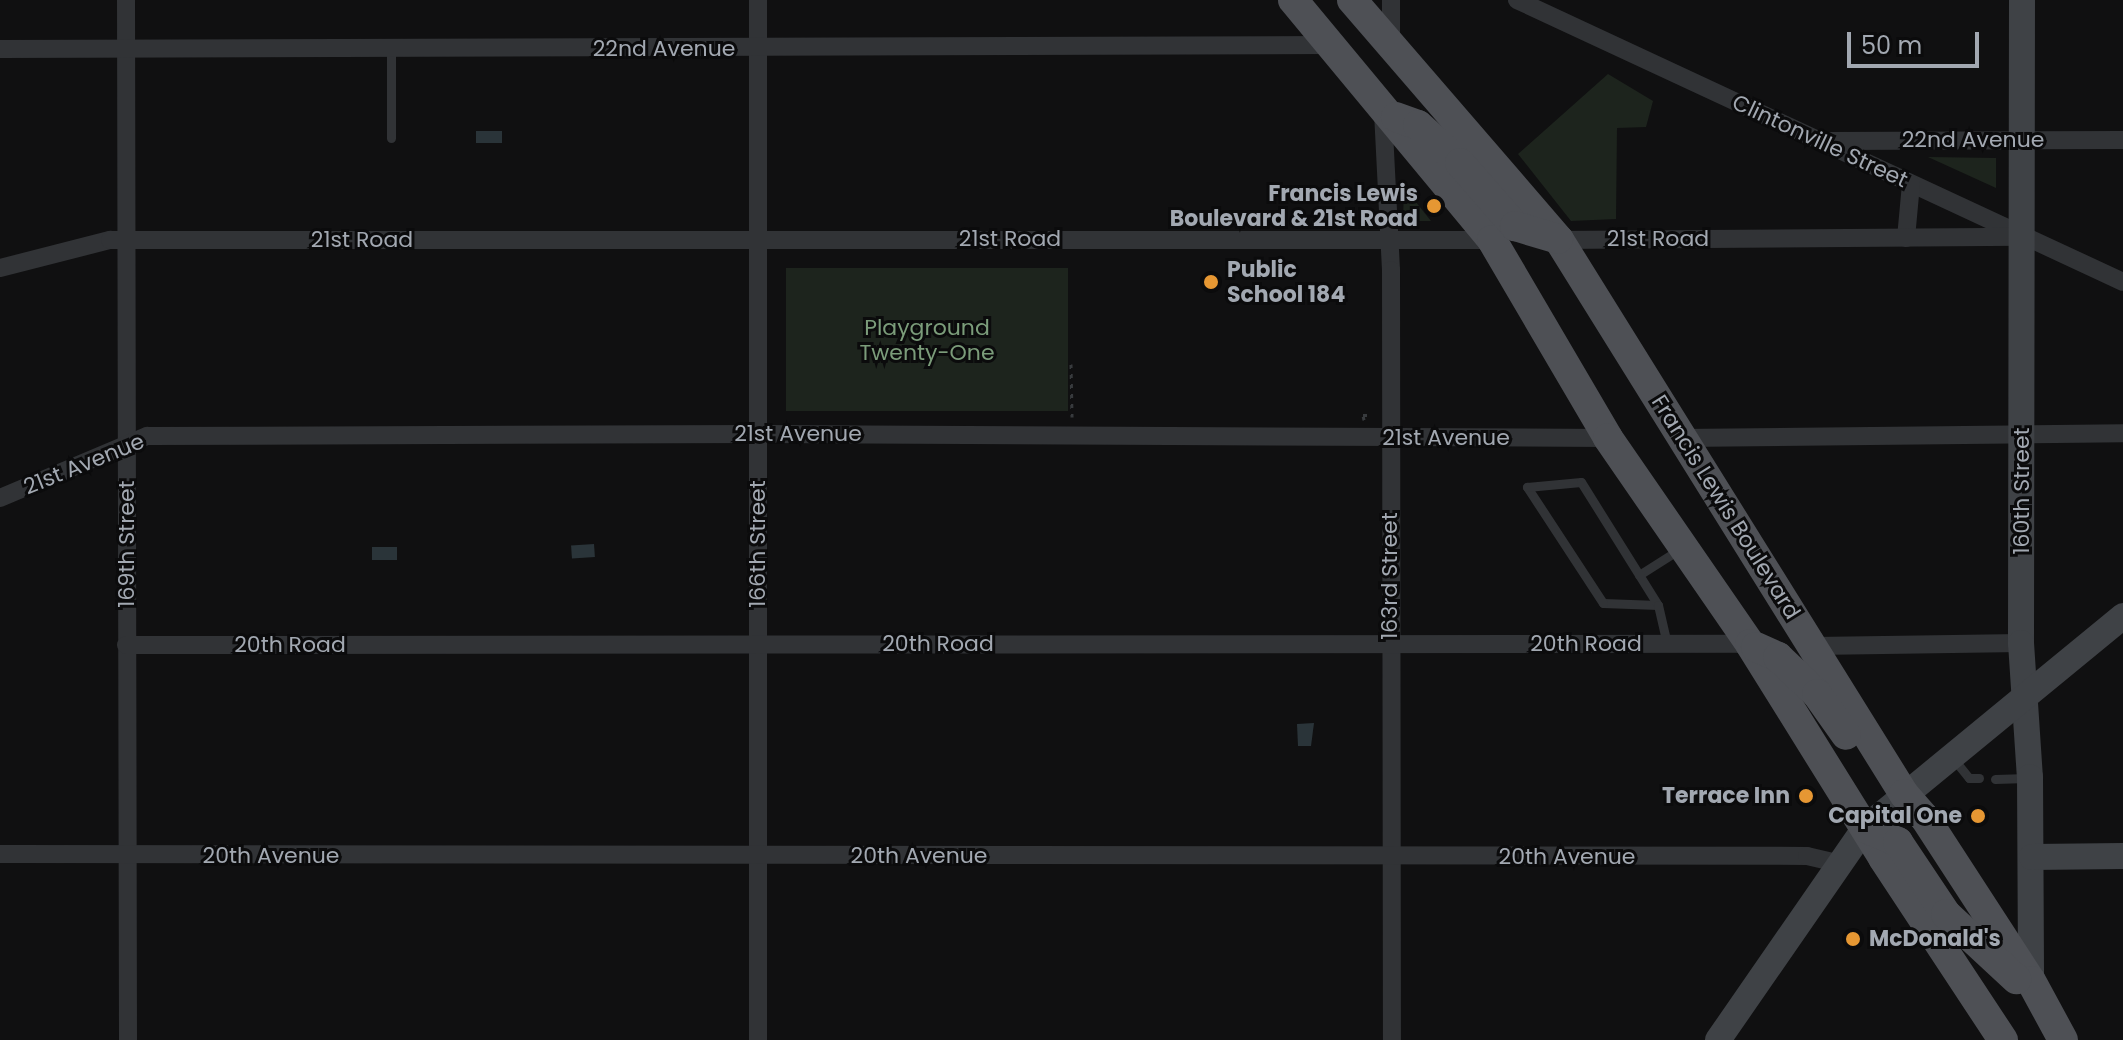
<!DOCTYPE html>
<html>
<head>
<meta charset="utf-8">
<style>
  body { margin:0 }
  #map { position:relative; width:2123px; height:1040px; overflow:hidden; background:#101011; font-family:Poppins,sans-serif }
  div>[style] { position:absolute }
  .green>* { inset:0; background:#1d241d; transform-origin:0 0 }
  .water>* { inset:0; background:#2a3439; transform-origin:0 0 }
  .path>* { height:3px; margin-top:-1.5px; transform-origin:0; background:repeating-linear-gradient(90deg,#373a3d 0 4px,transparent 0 10px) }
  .lane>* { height:9px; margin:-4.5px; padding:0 4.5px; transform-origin:4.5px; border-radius:4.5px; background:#313336 }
  .street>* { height:18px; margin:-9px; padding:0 9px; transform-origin:9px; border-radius:9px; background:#313336 }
  .secondary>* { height:26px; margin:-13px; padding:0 13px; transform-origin:13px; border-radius:13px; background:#3f4246 }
  .primary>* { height:30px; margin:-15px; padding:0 15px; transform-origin:15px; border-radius:15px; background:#4e5055 }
  .dots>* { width:22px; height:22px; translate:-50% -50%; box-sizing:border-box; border:4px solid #0b0b0c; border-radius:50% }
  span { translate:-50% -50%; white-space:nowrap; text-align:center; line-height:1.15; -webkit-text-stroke:6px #0b0b0c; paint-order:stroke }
  .street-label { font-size:22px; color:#a2a8b1 }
  .poi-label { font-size:22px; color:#a2a8b1; font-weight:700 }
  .right { translate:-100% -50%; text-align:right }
  .left { translate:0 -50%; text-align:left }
  .park-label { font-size:22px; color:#7b9c7a }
  .scale { position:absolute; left:1847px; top:32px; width:132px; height:36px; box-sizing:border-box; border:4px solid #a2a8b1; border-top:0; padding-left:10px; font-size:24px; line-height:28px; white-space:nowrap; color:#a2a8b1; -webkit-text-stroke:6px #0b0b0c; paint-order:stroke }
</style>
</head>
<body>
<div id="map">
  <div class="green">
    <i style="clip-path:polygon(1608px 74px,1653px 101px,1646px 127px,1617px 128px,1616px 219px,1571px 221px,1518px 154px)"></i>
    <i style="clip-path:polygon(1929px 157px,1996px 158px,1996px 188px,1928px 157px)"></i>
    <i style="clip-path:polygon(1404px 187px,1431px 221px,1403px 221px)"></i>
    <i style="left:786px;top:268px;width:282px;height:143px"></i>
  </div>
  <div class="water">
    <i style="left:476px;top:131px;width:26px;height:12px"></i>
    <i style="left:594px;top:544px;width:13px;height:23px;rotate:86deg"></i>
    <i style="left:372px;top:547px;width:25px;height:13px"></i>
    <i style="clip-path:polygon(1314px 723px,1311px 746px,1298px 746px,1297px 724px)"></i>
  </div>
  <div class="path">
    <i style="left:1071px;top:364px;width:53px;rotate:88.9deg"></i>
    <i style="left:1364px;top:420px;width:5px;rotate:-101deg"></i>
    <i style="left:1363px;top:415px;width:8px"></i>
  </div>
  <div class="lane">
    <i style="left:391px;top:50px;width:88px;rotate:90deg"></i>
    <i style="left:1639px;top:575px;width:49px;rotate:-32.4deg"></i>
    <i style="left:1658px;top:605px;width:55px;rotate:-177.9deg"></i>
    <i style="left:1603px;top:603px;width:139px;rotate:-123.2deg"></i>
    <i style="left:1527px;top:487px;width:54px;rotate:-5.3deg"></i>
    <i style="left:1581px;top:482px;width:145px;rotate:58deg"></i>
    <i style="left:1658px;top:605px;width:40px;rotate:77deg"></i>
    <i style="left:1952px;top:757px;width:27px;rotate:51deg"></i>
    <i style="left:1969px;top:778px;width:10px"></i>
    <i style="left:1995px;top:779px;width:32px;rotate:-2deg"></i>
  </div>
  <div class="street">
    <i style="left:126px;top:0;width:1040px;rotate:89.89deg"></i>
    <i style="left:758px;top:0;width:1040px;rotate:90deg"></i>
    <i style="left:1391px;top:0;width:46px;rotate:90deg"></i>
    <i style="left:1517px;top:0;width:668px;rotate:24.95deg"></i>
    <i style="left:0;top:49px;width:1328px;rotate:-0.17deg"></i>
    <i style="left:1383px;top:112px;width:158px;rotate:87.1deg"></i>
    <i style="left:1391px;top:270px;width:770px;rotate:89.93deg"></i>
    <i style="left:1830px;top:141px;width:293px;rotate:-0.2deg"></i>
    <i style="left:1906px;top:238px;width:54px;rotate:-84.7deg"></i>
    <i style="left:1554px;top:240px;width:469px;rotate:-0.4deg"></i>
    <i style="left:0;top:268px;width:114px;rotate:-14.3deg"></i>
    <i style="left:110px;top:240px;width:1386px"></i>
    <i style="left:1681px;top:438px;width:442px;rotate:-0.6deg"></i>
    <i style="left:0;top:498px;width:160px;rotate:-22.9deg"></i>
    <i style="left:147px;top:436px;width:610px;rotate:-0.19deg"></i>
    <i style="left:757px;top:434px;width:851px;rotate:0.27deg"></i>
    <i style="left:126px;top:645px;width:1624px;rotate:-0.04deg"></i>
    <i style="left:1815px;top:646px;width:206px;rotate:-0.8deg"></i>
    <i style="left:0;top:854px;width:1807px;rotate:0.06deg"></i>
    <i style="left:1807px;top:856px;width:32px;rotate:13deg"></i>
  </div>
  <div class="secondary">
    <i style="left:2022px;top:0;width:643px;rotate:90.09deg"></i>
    <i style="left:2021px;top:643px;width:134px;rotate:86.2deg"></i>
    <i style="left:2030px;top:777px;width:204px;rotate:89.7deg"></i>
    <i style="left:2032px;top:857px;width:91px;rotate:-0.6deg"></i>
    <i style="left:1718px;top:1040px;width:258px;rotate:-55.3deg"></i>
    <i style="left:1865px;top:828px;width:334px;rotate:-39.4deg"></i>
  </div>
  <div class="primary">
    <i style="left:1293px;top:0;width:312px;rotate:50.3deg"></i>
    <i style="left:1492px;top:240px;width:229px;rotate:59.6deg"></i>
    <i style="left:1608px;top:438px;width:250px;rotate:55.4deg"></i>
    <i style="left:1750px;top:644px;width:252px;rotate:58.1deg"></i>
    <i style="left:1883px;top:858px;width:218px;rotate:56.6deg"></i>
    <i style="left:1352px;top:0;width:317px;rotate:49.2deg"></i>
    <i style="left:1559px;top:240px;width:653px;rotate:58.09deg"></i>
    <i style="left:1904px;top:794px;width:32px;rotate:49deg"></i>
    <i style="left:1925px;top:818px;width:194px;rotate:57deg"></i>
    <i style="left:2031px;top:981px;width:67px;rotate:61.5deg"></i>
    <i style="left:1396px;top:117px;width:23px;rotate:20deg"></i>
    <i style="left:1418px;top:125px;width:57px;rotate:42.1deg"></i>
    <i style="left:1460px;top:163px;width:84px;rotate:48.9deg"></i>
    <i style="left:1515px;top:226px;width:45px;rotate:16.8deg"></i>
    <i style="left:1756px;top:647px;width:24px;rotate:24deg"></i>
    <i style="left:1778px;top:657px;width:54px;rotate:43.5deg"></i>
    <i style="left:1817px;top:694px;width:50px;rotate:54.7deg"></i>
    <i style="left:1865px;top:828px;width:36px;rotate:23deg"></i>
    <i style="left:1898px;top:842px;width:87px;rotate:56.3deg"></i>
    <i style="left:1946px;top:914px;width:96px;rotate:42.9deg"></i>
  </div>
  <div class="dots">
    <i style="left:1434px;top:206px;background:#e69733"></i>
    <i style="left:1211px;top:282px;background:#e69733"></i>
    <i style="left:1806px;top:796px;background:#e69733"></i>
    <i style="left:1978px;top:816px;background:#e69733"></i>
    <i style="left:1853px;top:939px;background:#e69733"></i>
  </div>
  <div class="street-label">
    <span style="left:664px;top:49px">22nd Avenue</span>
    <span style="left:1973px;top:140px">22nd Avenue</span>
    <span style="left:1820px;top:141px;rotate:25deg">Clintonville Street</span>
    <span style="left:1010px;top:239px">21st Road</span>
    <span style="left:1658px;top:239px">21st Road</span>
    <span style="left:362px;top:240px">21st Road</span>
    <span style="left:798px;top:434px">21st Avenue</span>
    <span style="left:1446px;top:438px">21st Avenue</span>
    <span style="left:84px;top:464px;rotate:-22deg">21st Avenue</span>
    <span style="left:2022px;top:491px;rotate:-90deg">160th Street</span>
    <span style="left:1726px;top:507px;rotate:58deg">Francis Lewis Boulevard</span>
    <span style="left:127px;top:544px;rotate:-90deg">169th Street</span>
    <span style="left:758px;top:544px;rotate:-90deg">166th Street</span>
    <span style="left:1390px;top:576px;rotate:-90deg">163rd Street</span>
    <span style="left:938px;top:644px">20th Road</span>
    <span style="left:1586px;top:644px">20th Road</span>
    <span style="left:290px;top:645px">20th Road</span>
    <span style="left:271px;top:856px">20th Avenue</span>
    <span style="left:919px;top:856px">20th Avenue</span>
    <span style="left:1567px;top:857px">20th Avenue</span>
  </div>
  <div class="poi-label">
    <span class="right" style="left:1418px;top:206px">Francis Lewis<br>Boulevard &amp; 21st Road</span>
    <span class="left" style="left:1227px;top:282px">Public<br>School 184</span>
    <span class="right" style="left:1790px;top:796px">Terrace Inn</span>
    <span class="right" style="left:1962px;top:816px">Capital One</span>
    <span class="left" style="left:1869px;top:939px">McDonald's</span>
  </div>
  <div class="park-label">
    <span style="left:927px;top:340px">Playground<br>Twenty-One</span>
  </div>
  <div class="scale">50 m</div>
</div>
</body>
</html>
